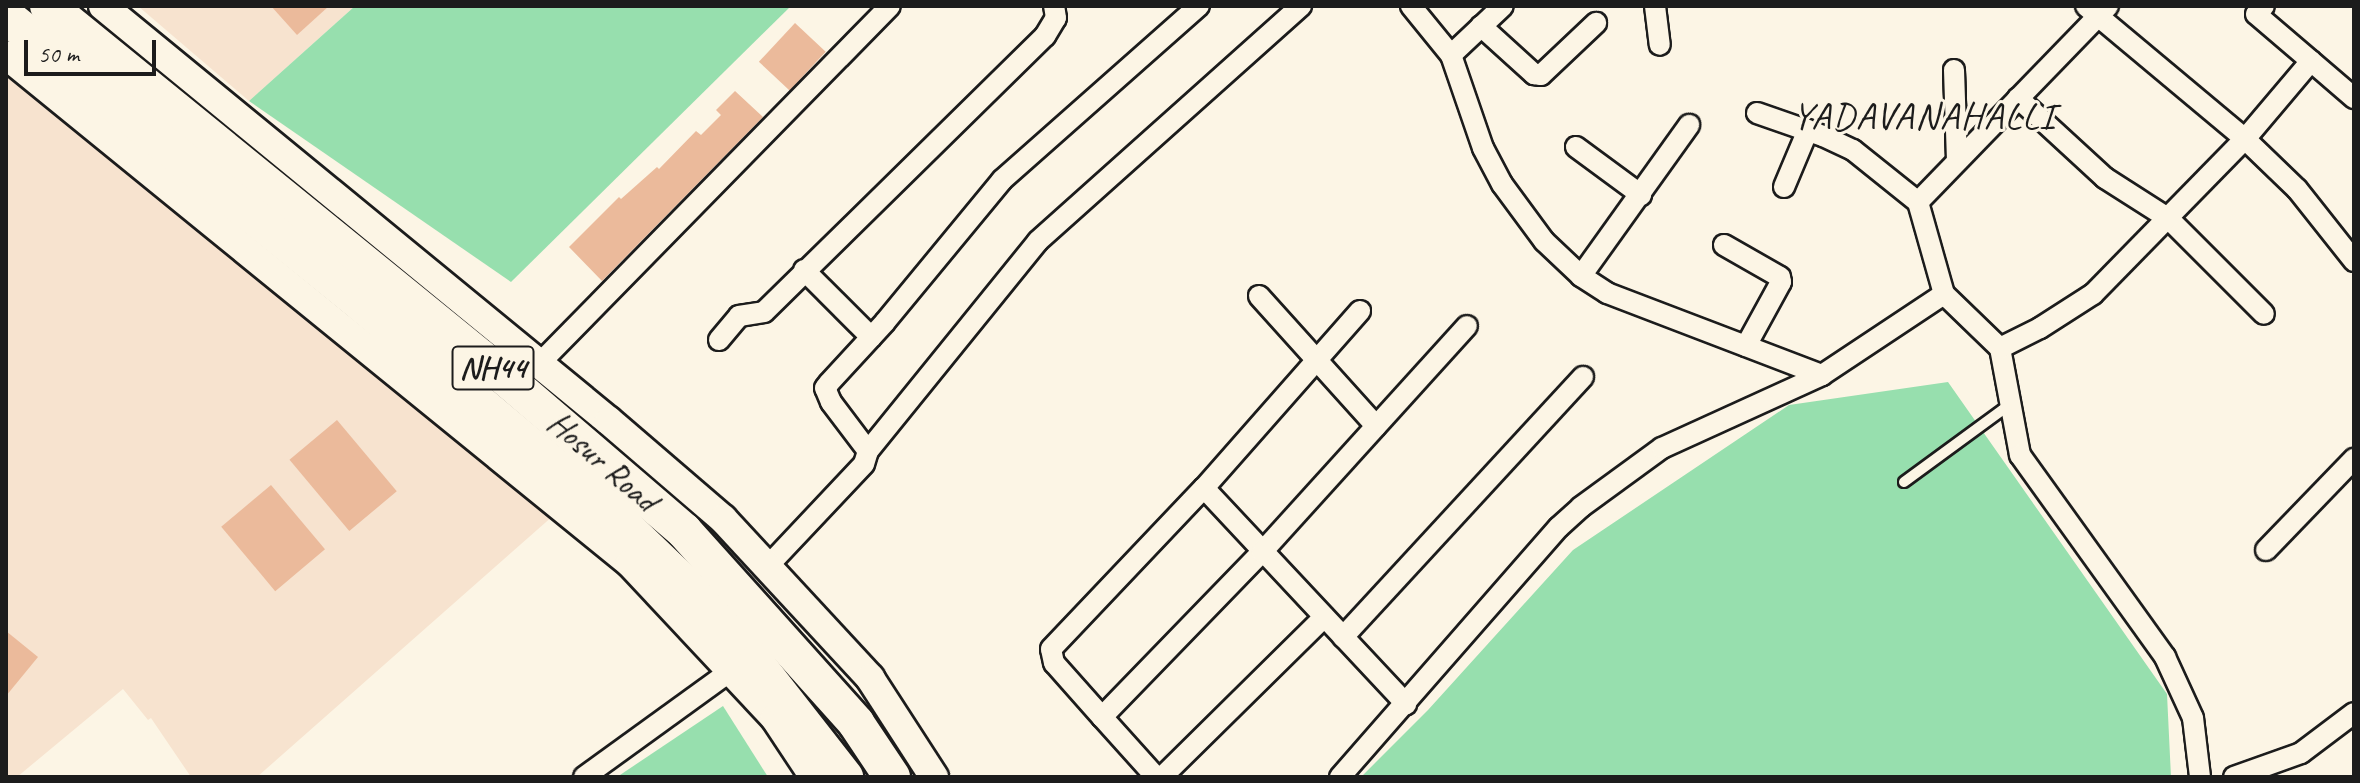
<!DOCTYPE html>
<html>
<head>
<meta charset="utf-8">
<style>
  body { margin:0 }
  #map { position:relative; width:2360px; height:783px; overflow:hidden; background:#fcf5e5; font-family:Caveat,sans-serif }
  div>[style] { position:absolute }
  .built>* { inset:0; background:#f7e3cf }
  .green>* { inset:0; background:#97dfae }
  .building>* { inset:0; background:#ebba9b; transform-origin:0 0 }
  .roads { filter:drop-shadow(2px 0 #1c1c1c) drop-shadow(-2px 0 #1c1c1c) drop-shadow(0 2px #1c1c1c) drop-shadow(0 -2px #1c1c1c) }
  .lane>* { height:10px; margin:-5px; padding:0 5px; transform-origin:5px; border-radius:5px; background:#fcf5e5 }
  .street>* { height:20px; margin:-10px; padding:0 10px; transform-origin:10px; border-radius:10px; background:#fcf5e5 }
  .secondary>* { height:28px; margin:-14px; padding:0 14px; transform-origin:14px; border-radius:14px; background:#fcf5e5 }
  .highway>* { height:36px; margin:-18px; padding:0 18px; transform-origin:18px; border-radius:18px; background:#fcf5e5 }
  span { translate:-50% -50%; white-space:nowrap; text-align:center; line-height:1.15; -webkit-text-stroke:6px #fcf5e5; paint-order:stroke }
  .shield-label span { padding:2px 6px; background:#fcf5e5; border:2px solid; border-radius:6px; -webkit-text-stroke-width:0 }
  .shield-label { font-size:32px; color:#1c1c1c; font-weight:700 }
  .street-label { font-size:34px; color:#1c1c1c }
  .quarter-label { font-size:38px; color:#1c1c1c; letter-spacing:2px }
  .frame { position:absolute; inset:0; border:8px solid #1c1c1c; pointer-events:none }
  .scale { position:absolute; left:24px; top:40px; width:132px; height:36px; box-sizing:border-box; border:4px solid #1c1c1c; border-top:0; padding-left:10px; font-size:24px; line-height:28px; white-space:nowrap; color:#1c1c1c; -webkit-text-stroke:6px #fcf5e5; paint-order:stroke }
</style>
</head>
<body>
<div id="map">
  <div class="built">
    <i style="clip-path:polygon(138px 6px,355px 6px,249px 101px)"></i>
    <i style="clip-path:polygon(6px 63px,554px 515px,257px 777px,191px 777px,151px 718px,148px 720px,123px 689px,17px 777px,6px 777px)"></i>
  </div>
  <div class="green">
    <i style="clip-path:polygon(355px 6px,791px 6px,511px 282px,249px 101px)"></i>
    <i style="clip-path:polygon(1948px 382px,2167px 694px,2171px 777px,1361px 777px,1428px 710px,1573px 550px,1789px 405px)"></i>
    <i style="clip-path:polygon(723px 706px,768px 777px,617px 777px)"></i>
  </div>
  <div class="building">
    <i style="clip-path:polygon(271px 6px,329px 6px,297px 35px)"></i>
    <i style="left:795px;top:23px;width:42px;height:53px;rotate:43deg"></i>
    <i style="clip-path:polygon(735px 91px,763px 117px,602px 281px,569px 247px,619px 197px,621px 199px,657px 167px,659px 169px,696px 131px,701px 135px,721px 115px,716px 110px)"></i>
    <i style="left:337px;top:420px;width:93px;height:62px;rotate:50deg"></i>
    <i style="left:271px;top:485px;width:84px;height:65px;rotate:50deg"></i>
    <i style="clip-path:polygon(6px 631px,38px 657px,6px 696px)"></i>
  </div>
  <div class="roads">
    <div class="lane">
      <i style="left:1904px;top:482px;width:129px;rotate:-36.2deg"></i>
    </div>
    <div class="street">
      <i style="left:1411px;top:6px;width:63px;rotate:50.8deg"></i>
      <i style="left:1451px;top:55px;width:98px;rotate:71deg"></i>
      <i style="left:1483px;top:148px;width:41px;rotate:62.2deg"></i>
      <i style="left:1502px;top:184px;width:71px;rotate:53.6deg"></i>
      <i style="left:1544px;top:241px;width:51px;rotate:43.4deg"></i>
      <i style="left:1581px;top:276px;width:31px;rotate:33deg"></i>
      <i style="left:1607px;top:293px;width:230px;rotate:20.9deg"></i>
      <i style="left:1655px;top:6px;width:39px;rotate:83deg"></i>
      <i style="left:2086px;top:6px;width:207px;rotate:39.9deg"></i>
      <i style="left:2245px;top:139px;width:72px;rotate:43.9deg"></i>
      <i style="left:2297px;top:189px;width:92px;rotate:51.6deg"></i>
      <i style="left:1481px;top:26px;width:72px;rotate:42.2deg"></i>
      <i style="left:1534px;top:74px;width:7px;rotate:8deg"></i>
      <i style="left:1541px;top:75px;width:76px;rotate:-43.4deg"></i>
      <i style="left:1451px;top:55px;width:71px;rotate:-43.3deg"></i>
      <i style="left:2311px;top:61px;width:57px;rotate:40.7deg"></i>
      <i style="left:1954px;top:70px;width:89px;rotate:88.1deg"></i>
      <i style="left:2018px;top:98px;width:118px;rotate:42.6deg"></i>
      <i style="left:2105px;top:178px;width:76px;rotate:32.6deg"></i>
      <i style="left:2169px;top:219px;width:134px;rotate:45deg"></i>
      <i style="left:1757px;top:113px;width:70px;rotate:19.2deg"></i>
      <i style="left:1823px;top:136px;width:33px;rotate:25deg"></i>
      <i style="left:1853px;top:150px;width:83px;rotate:38.7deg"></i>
      <i style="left:1576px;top:147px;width:81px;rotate:36.4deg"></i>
      <i style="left:1784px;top:187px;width:62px;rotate:-67.2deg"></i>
      <i style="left:1724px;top:245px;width:64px;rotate:29.7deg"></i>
      <i style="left:1780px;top:277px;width:5px;rotate:79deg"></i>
      <i style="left:1781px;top:282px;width:73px;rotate:118.7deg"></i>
      <i style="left:804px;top:270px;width:95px;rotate:45deg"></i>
      <i style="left:1581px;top:276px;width:186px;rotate:-54.4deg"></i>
      <i style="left:1944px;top:294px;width:96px;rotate:-105.8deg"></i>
      <i style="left:1918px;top:202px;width:273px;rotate:-45.9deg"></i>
      <i style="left:1259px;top:296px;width:175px;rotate:48deg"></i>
      <i style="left:719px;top:340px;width:31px;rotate:-50deg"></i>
      <i style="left:739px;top:316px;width:25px;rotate:-9deg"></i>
      <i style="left:764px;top:312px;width:394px;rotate:-44.5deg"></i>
      <i style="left:1045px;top:36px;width:21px;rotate:-59deg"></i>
      <i style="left:1056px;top:18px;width:12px;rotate:-99deg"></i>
      <i style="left:2000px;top:348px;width:109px;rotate:79.4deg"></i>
      <i style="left:2020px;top:455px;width:249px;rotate:54.3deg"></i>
      <i style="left:2165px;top:657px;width:67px;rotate:65.3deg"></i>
      <i style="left:2193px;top:718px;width:59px;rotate:83.2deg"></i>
      <i style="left:539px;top:364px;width:501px;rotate:-45.57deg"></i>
      <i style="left:868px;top:451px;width:61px;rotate:-127.1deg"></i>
      <i style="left:831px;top:402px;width:15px;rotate:-113deg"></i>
      <i style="left:825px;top:388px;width:6px;rotate:-51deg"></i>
      <i style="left:829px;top:383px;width:83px;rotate:-47.4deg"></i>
      <i style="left:885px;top:322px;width:184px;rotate:-50.5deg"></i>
      <i style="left:1002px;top:180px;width:263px;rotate:-41.5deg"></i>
      <i style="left:1204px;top:488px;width:236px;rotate:-48.6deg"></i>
      <i style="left:2266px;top:550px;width:127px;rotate:-46deg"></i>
      <i style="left:767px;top:567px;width:141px;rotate:-46.7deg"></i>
      <i style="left:864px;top:464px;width:14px;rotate:-73deg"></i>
      <i style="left:868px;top:451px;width:270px;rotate:-51deg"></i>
      <i style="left:1038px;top:241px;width:353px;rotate:-41.8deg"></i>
      <i style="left:1343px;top:637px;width:354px;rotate:-47.3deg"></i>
      <i style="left:1102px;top:717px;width:72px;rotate:-131.6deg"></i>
      <i style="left:1054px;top:663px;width:14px;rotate:-102deg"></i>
      <i style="left:1051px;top:649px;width:222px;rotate:-46.5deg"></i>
      <i style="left:1204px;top:488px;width:296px;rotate:46.9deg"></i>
      <i style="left:584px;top:777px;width:183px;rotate:-35.9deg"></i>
      <i style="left:1156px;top:777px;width:81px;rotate:-132deg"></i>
      <i style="left:1102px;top:717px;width:230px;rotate:-45.9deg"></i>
      <i style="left:1262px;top:552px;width:305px;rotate:-47.8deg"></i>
      <i style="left:1162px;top:777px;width:228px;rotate:-44.6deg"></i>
      <i style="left:1340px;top:777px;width:332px;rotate:-48.8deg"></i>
      <i style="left:1559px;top:527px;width:30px;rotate:-42deg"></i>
      <i style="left:1581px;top:507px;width:100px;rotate:-36.1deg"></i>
      <i style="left:1662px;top:448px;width:176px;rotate:-24.5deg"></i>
      <i style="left:1822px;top:375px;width:146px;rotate:-33.6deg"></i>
      <i style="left:1944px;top:294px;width:78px;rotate:44deg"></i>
      <i style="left:2000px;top:348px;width:45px;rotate:-26.6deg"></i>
      <i style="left:2040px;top:328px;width:63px;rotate:-32.7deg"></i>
      <i style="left:2093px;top:294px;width:217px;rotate:-45.6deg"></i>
      <i style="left:2245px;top:139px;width:102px;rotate:-49.8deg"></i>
      <i style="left:2311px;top:61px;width:72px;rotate:-139.5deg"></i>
      <i style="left:2256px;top:14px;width:11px;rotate:-45deg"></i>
      <i style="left:2234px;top:777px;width:71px;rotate:-19.7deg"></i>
      <i style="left:2301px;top:753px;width:66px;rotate:-37deg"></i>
    </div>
    <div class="secondary">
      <i style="left:103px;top:6px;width:654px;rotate:39.36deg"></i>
      <i style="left:609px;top:421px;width:150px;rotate:40.7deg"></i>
      <i style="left:723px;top:519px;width:217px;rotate:47.2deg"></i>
      <i style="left:870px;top:678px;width:118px;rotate:57.1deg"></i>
      <i style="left:6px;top:55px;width:805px;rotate:39.15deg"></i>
      <i style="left:630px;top:563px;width:212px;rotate:46.9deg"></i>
      <i style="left:775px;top:718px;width:71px;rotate:56.5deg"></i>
    </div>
    <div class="highway">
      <i style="left:48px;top:6px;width:584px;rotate:39.09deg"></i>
      <i style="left:501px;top:374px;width:241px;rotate:40.6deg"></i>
      <i style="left:684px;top:531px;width:258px;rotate:48.1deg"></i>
      <i style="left:856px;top:723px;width:65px;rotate:56.3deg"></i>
      <i style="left:6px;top:16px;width:461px;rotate:39deg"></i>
      <i style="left:364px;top:306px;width:324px;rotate:40deg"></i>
      <i style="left:612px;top:514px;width:98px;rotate:43.8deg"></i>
      <i style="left:683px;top:582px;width:109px;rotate:48deg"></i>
      <i style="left:756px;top:663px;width:145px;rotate:52deg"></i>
    </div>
  </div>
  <div class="shield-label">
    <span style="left:493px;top:368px">NH44</span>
  </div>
  <div class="street-label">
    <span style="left:603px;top:461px;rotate:41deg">Hosur Road</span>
  </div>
  <div class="quarter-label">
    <span style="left:1924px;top:116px">YADAVANAHALLI</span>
  </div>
  <div class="frame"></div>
  <div class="scale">50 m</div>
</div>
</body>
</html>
